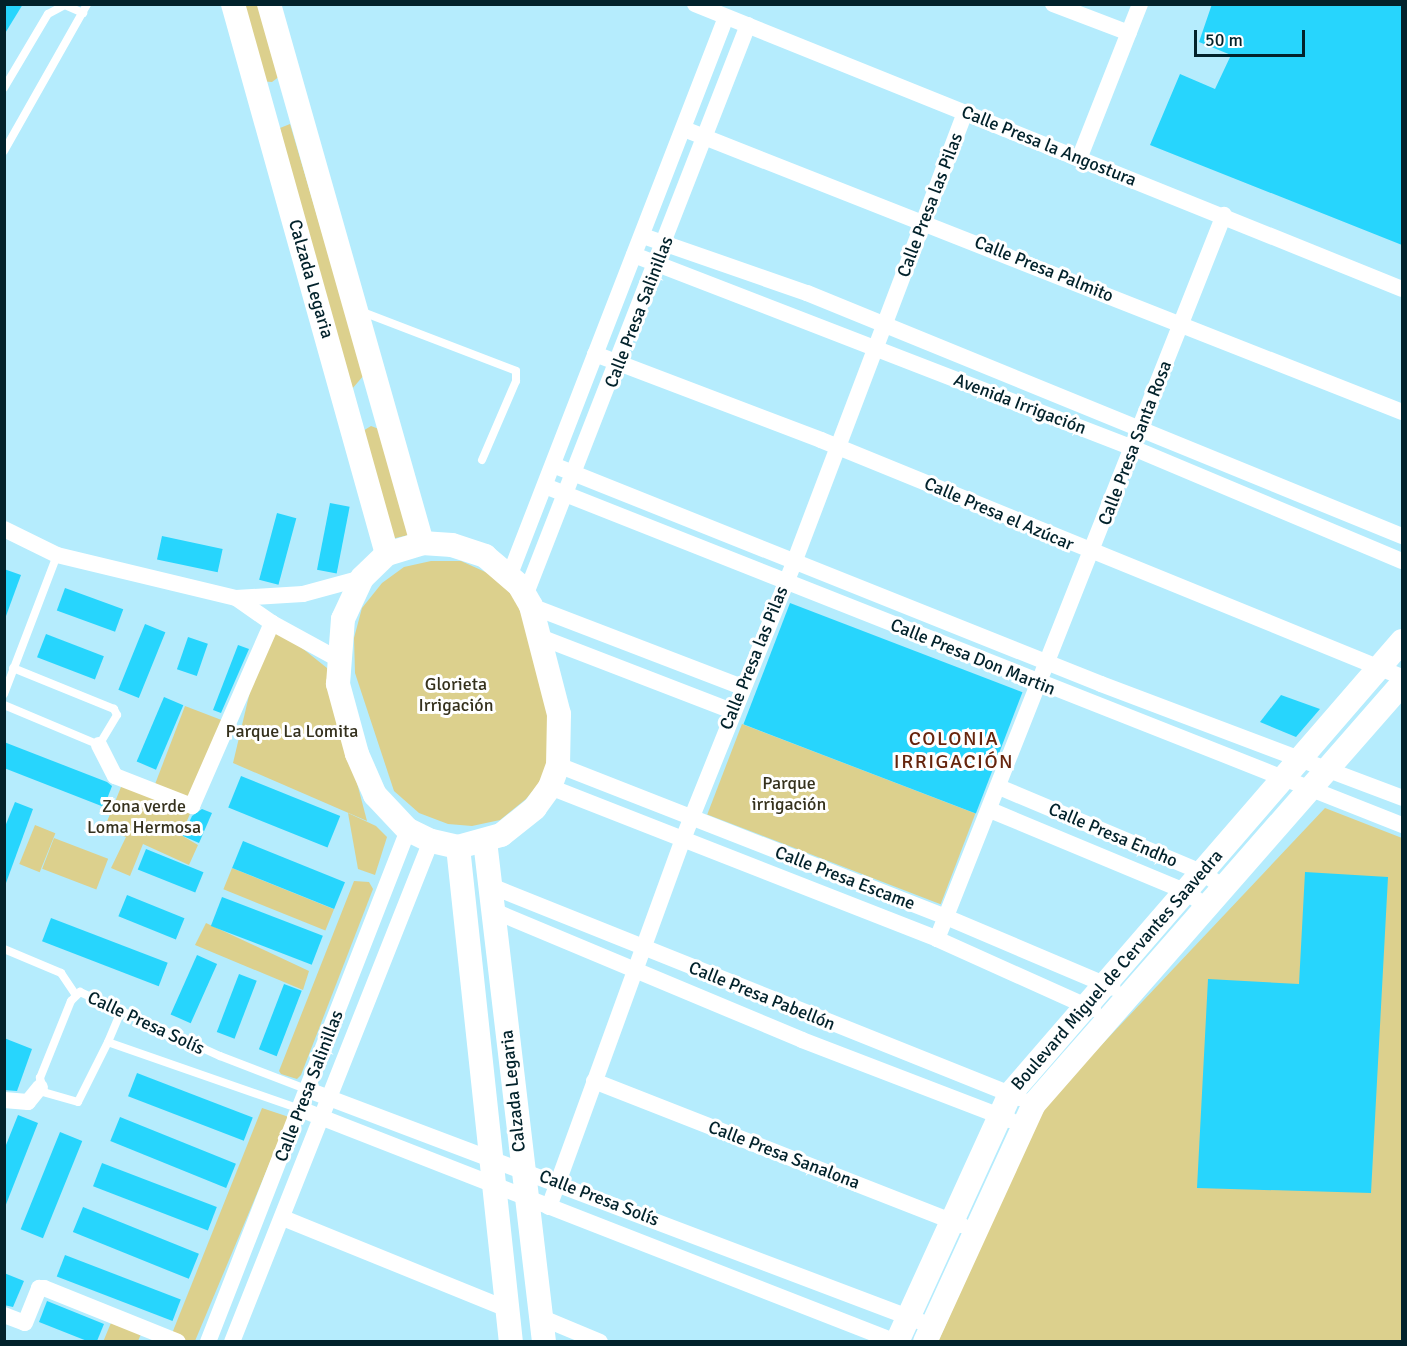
<!DOCTYPE html>
<html>
<head>
<meta charset="utf-8">
<style>
  body { margin:0 }
  #map { position:relative; width:1407px; height:1346px; overflow:hidden; background:#b5ecfd; font-family:Signika,sans-serif }
  div>[style] { position:absolute }
  .green>* { inset:0; background:#dcd08d; transform-origin:0 0 }
  .building>* { inset:0; background:#27d5fd; transform-origin:0 0 }
  .lane>* { height:8px; margin:-4px; padding:0 4px; transform-origin:4px; border-radius:4px; background:#fff }
  .street>* { height:16px; margin:-8px; padding:0 8px; transform-origin:8px; border-radius:8px; background:#fff }
  .secondary>* { height:24px; margin:-12px; padding:0 12px; transform-origin:12px; border-radius:12px; background:#fff }
  span { translate:-50% -50%; white-space:nowrap; text-align:center; line-height:1.15; -webkit-text-stroke:6px #fff; paint-order:stroke }
  .street-label { font-size:18px; color:#02222b }
  .park-label { font-size:18px; color:#35311d }
  .neighbourhood-label { font-size:20px; color:#66250d; letter-spacing:1.5px }
  .frame { position:absolute; inset:0; border:6px solid #02222b; pointer-events:none }
  .scale { position:absolute; left:1194px; top:30px; width:111px; height:27px; box-sizing:border-box; border:3px solid #02222b; border-top:0; padding-left:8px; font-size:18px; line-height:21px; white-space:nowrap; color:#02222b; -webkit-text-stroke:4px #fff; paint-order:stroke }
</style>
</head>
<body>
<div id="map">
  <div class="green">
    <i style="clip-path:polygon(238px 5px,263px 5px,280px 76px,272px 82px,258px 81px)"></i>
    <i style="clip-path:polygon(290px 124px,364px 375px,346px 396px,280px 128px)"></i>
    <i style="clip-path:polygon(371px 426px,379px 429px,413px 534px,387px 540px,358px 434px)"></i>
    <i style="clip-path:polygon(431px 561px,461px 561px,492px 575px,515px 597px,543px 673px,551px 752px,542px 780px,526px 799px,500px 820px,472px 826px,448px 824px,419px 813px,394px 791px,355px 673px,354px 638px,362px 608px,382px 583px,404px 567px)"></i>
    <i style="clip-path:polygon(267px 620px,327px 668px,367px 821px,233px 763px)"></i>
    <i style="left:185px;top:706px;width:44px;height:88px;rotate:21deg"></i>
    <i style="left:742px;top:724px;width:250px;height:97px;rotate:21deg"></i>
    <i style="clip-path:polygon(123px 782px,192px 809px,181px 835px,198px 845px,189px 865px,143px 844px,130px 876px,111px 868px,126px 837px,104px 829px)"></i>
    <i style="clip-path:polygon(1325px 808px,1402px 838px,1402px 1341px,938px 1342px,1042px 1108px)"></i>
    <i style="clip-path:polygon(348px 813px,376px 826px,387px 837px,375px 875px,358px 869px)"></i>
    <i style="left:35px;top:825px;width:22px;height:42px;rotate:22deg"></i>
    <i style="left:54px;top:838px;width:58px;height:33px;rotate:21deg"></i>
    <i style="left:232px;top:868px;width:110px;height:23px;rotate:22deg"></i>
    <i style="clip-path:polygon(354px 881px,369px 882px,373px 889px,301px 1075px,297px 1079px,281px 1074px,279px 1071px)"></i>
    <i style="clip-path:polygon(206px 923px,309px 971px,303px 990px,195px 945px)"></i>
    <i style="clip-path:polygon(262px 1108px,289px 1117px,195px 1341px,185px 1341px,171px 1336px)"></i>
    <i style="clip-path:polygon(113px 1318px,142px 1332px,138px 1341px,103px 1342px)"></i>
  </div>
  <div class="building">
    <i style="clip-path:polygon(4px 4px,23px 4px,4px 35px)"></i>
    <i style="clip-path:polygon(1212px 4px,1402px 4px,1402px 245px,1150px 145px,1180px 74px,1215px 89px,1231px 55px,1199px 42px)"></i>
    <i style="left:330px;top:503px;width:20px;height:68px;rotate:11deg"></i>
    <i style="left:277px;top:513px;width:20px;height:69px;rotate:15deg"></i>
    <i style="left:162px;top:536px;width:62px;height:24px;rotate:12deg"></i>
    <i style="clip-path:polygon(4px 569px,21px 575px,6px 616px,4px 616px)"></i>
    <i style="left:65px;top:588px;width:62px;height:24px;rotate:20deg"></i>
    <i style="left:790px;top:603px;width:249px;height:130px;rotate:21deg"></i>
    <i style="left:145px;top:624px;width:22px;height:71px;rotate:22deg"></i>
    <i style="left:46px;top:634px;width:62px;height:25px;rotate:21deg"></i>
    <i style="left:188px;top:637px;width:21px;height:34px;rotate:19deg"></i>
    <i style="clip-path:polygon(238px 645px,249px 649px,221px 713px,213px 710px)"></i>
    <i style="clip-path:polygon(1281px 695px,1320px 709px,1296px 737px,1260px 722px)"></i>
    <i style="left:164px;top:697px;width:21px;height:70px;rotate:23deg"></i>
    <i style="clip-path:polygon(4px 742px,107px 782px,112px 786px,104px 807px,4px 768px)"></i>
    <i style="left:241px;top:776px;width:107px;height:34px;rotate:22deg"></i>
    <i style="clip-path:polygon(15px 802px,33px 809px,6px 883px,4px 829px)"></i>
    <i style="clip-path:polygon(202px 809px,212px 813px,199px 843px,183px 836px,192px 816px)"></i>
    <i style="left:243px;top:841px;width:110px;height:29px;rotate:22deg"></i>
    <i style="left:146px;top:849px;width:62px;height:22px;rotate:22deg"></i>
    <i style="clip-path:polygon(1305px 872px,1388px 877px,1371px 1193px,1197px 1188px,1208px 979px,1299px 984px)"></i>
    <i style="left:127px;top:895px;width:62px;height:23px;rotate:22deg"></i>
    <i style="left:222px;top:897px;width:108px;height:31px;rotate:21deg"></i>
    <i style="left:51px;top:918px;width:125px;height:25px;rotate:21deg"></i>
    <i style="left:197px;top:955px;width:22px;height:65px;rotate:24deg"></i>
    <i style="left:239px;top:974px;width:19px;height:62px;rotate:21deg"></i>
    <i style="left:284px;top:984px;width:19px;height:70px;rotate:21deg"></i>
    <i style="clip-path:polygon(4px 1038px,32px 1049px,17px 1091px,4px 1090px)"></i>
    <i style="left:137px;top:1073px;width:124px;height:25px;rotate:21deg"></i>
    <i style="clip-path:polygon(18px 1115px,38px 1123px,5px 1207px,4px 1150px)"></i>
    <i style="left:120px;top:1117px;width:125px;height:26px;rotate:22deg"></i>
    <i style="left:60px;top:1132px;width:24px;height:105px;rotate:22deg"></i>
    <i style="left:102px;top:1163px;width:123px;height:25px;rotate:21deg"></i>
    <i style="left:83px;top:1207px;width:125px;height:27px;rotate:22deg"></i>
    <i style="left:65px;top:1255px;width:124px;height:23px;rotate:21deg"></i>
    <i style="clip-path:polygon(4px 1273px,24px 1281px,13px 1307px,4px 1305px)"></i>
    <i style="clip-path:polygon(47px 1301px,104px 1324px,97px 1341px,87px 1341px,39px 1322px)"></i>
  </div>
  <div class="lane">
    <i style="left:4px;top:88px;width:86px;rotate:-59.3deg"></i>
    <i style="left:48px;top:14px;width:19px;rotate:-28deg"></i>
    <i style="left:65px;top:5px;width:20px;rotate:24deg"></i>
    <i style="left:4px;top:151px;width:169px;rotate:-60.5deg"></i>
    <i style="left:360px;top:311px;width:167px;rotate:21deg"></i>
    <i style="left:516px;top:371px;width:10px;rotate:90deg"></i>
    <i style="left:516px;top:381px;width:86px;rotate:113.3deg"></i>
    <i style="left:4px;top:694px;width:149px;rotate:-69.1deg"></i>
    <i style="left:4px;top:705px;width:103px;rotate:22.8deg"></i>
    <i style="left:99px;top:745px;width:35px;rotate:-59deg"></i>
    <i style="left:117px;top:715px;width:7px;rotate:-117deg"></i>
    <i style="left:114px;top:709px;width:109px;rotate:-157.9deg"></i>
    <i style="left:4px;top:949px;width:62px;rotate:22.8deg"></i>
    <i style="left:61px;top:973px;width:25px;rotate:56deg"></i>
    <i style="left:108px;top:1042px;width:34px;rotate:-67deg"></i>
    <i style="left:300px;top:1109px;width:203px;rotate:-160.8deg"></i>
    <i style="left:108px;top:1042px;width:67px;rotate:116.6deg"></i>
    <i style="left:78px;top:1102px;width:35px;rotate:-164deg"></i>
    <i style="left:44px;top:1092px;width:15px;rotate:-106deg"></i>
    <i style="left:40px;top:1078px;width:83px;rotate:-68.1deg"></i>
    <i style="left:71px;top:1001px;width:13px;rotate:-45deg"></i>
    <i style="left:80px;top:992px;width:154px;rotate:24.6deg"></i>
    <i style="left:220px;top:1056px;width:94px;rotate:21.1deg"></i>
  </div>
  <div class="street">
    <i style="left:695px;top:4px;width:762px;rotate:21.95deg"></i>
    <i style="left:1053px;top:4px;width:81px;rotate:20.9deg"></i>
    <i style="left:684px;top:129px;width:772px;rotate:21.51deg"></i>
    <i style="left:1079px;top:159px;width:167px;rotate:-68.5deg"></i>
    <i style="left:643px;top:236px;width:174px;rotate:19.2deg"></i>
    <i style="left:807px;top:293px;width:643px;rotate:22.22deg"></i>
    <i style="left:634px;top:255px;width:535px;rotate:21.15deg"></i>
    <i style="left:1133px;top:448px;width:292px;rotate:22.8deg"></i>
    <i style="left:595px;top:354px;width:242px;rotate:20.8deg"></i>
    <i style="left:821px;top:440px;width:627px;rotate:22.19deg"></i>
    <i style="left:553px;top:465px;width:590px;rotate:21.78deg"></i>
    <i style="left:1101px;top:684px;width:322px;rotate:20.7deg"></i>
    <i style="left:545px;top:486px;width:922px;rotate:21.58deg"></i>
    <i style="left:4px;top:529px;width:59px;rotate:26.1deg"></i>
    <i style="left:57px;top:555px;width:184px;rotate:13.5deg"></i>
    <i style="left:236px;top:598px;width:67px;rotate:-3.4deg"></i>
    <i style="left:303px;top:594px;width:61px;rotate:-15.2deg"></i>
    <i style="left:510px;top:574px;width:597px;rotate:-68.8deg"></i>
    <i style="left:525px;top:596px;width:613px;rotate:-68.67deg"></i>
    <i style="left:236px;top:598px;width:44px;rotate:34.8deg"></i>
    <i style="left:272px;top:623px;width:75px;rotate:28.6deg"></i>
    <i style="left:531px;top:606px;width:226px;rotate:21deg"></i>
    <i style="left:540px;top:637px;width:206px;rotate:21.1deg"></i>
    <i style="left:99px;top:745px;width:35px;rotate:63deg"></i>
    <i style="left:115px;top:776px;width:83px;rotate:21.3deg"></i>
    <i style="left:192px;top:806px;width:200px;rotate:-66.4deg"></i>
    <i style="left:558px;top:765px;width:417px;rotate:21.4deg"></i>
    <i style="left:946px;top:917px;width:181px;rotate:23deg"></i>
    <i style="left:550px;top:787px;width:416px;rotate:21.4deg"></i>
    <i style="left:937px;top:939px;width:171px;rotate:24.2deg"></i>
    <i style="left:999px;top:787px;width:219px;rotate:22.8deg"></i>
    <i style="left:1201px;top:872px;width:29px;rotate:34deg"></i>
    <i style="left:990px;top:810px;width:211px;rotate:22.6deg"></i>
    <i style="left:1185px;top:891px;width:29px;rotate:36deg"></i>
    <i style="left:491px;top:886px;width:570px;rotate:21.84deg"></i>
    <i style="left:494px;top:911px;width:334px;rotate:22.7deg"></i>
    <i style="left:802px;top:1040px;width:223px;rotate:21deg"></i>
    <i style="left:937px;top:939px;width:779px;rotate:-68.38deg"></i>
    <i style="left:594px;top:1081px;width:395px;rotate:21.4deg"></i>
    <i style="left:308px;top:1090px;width:667px;rotate:20.72deg"></i>
    <i style="left:4px;top:1100px;width:24px;rotate:5deg"></i>
    <i style="left:28px;top:1102px;width:19px;rotate:-51deg"></i>
    <i style="left:300px;top:1109px;width:640px;rotate:21.35deg"></i>
    <i style="left:549px;top:1207px;width:392px;rotate:-70deg"></i>
    <i style="left:683px;top:839px;width:301px;rotate:-68.1deg"></i>
    <i style="left:795px;top:560px;width:479px;rotate:-69.2deg"></i>
    <i style="left:283px;top:1218px;width:242px;rotate:22.1deg"></i>
    <i style="left:4px;top:1315px;width:22px;rotate:21deg"></i>
    <i style="left:25px;top:1323px;width:38px;rotate:-68deg"></i>
    <i style="left:39px;top:1288px;width:5px"></i>
    <i style="left:44px;top:1288px;width:144px;rotate:21.9deg"></i>
    <i style="left:540px;top:1317px;width:65px;rotate:22.6deg"></i>
    <i style="left:208px;top:1342px;width:550px;rotate:-68.66deg"></i>
    <i style="left:232px;top:1342px;width:539px;rotate:-68.34deg"></i>
  </div>
  <div class="secondary">
    <i style="left:233px;top:4px;width:571px;rotate:74.36deg"></i>
    <i style="left:269px;top:4px;width:560px;rotate:74.15deg"></i>
    <i style="left:422px;top:543px;width:30px;rotate:4deg"></i>
    <i style="left:452px;top:545px;width:35px;rotate:18deg"></i>
    <i style="left:485px;top:556px;width:45px;rotate:40.5deg"></i>
    <i style="left:519px;top:585px;width:24px;rotate:60deg"></i>
    <i style="left:531px;top:606px;width:112px;rotate:75.5deg"></i>
    <i style="left:559px;top:714px;width:51px;rotate:91.1deg"></i>
    <i style="left:558px;top:765px;width:23px;rotate:110deg"></i>
    <i style="left:550px;top:787px;width:26px;rotate:126deg"></i>
    <i style="left:535px;top:808px;width:43px;rotate:141.5deg"></i>
    <i style="left:501px;top:835px;width:45px;rotate:164.4deg"></i>
    <i style="left:458px;top:847px;width:28px;rotate:-167deg"></i>
    <i style="left:431px;top:841px;width:25px;rotate:-154deg"></i>
    <i style="left:408px;top:830px;width:48px;rotate:-133.3deg"></i>
    <i style="left:375px;top:795px;width:45px;rotate:-113.7deg"></i>
    <i style="left:357px;top:754px;width:73px;rotate:-105.2deg"></i>
    <i style="left:338px;top:684px;width:65px;rotate:-85.6deg"></i>
    <i style="left:343px;top:619px;width:45px;rotate:-65.1deg"></i>
    <i style="left:362px;top:578px;width:35px;rotate:-44deg"></i>
    <i style="left:387px;top:554px;width:37px;rotate:-17deg"></i>
    <i style="left:485px;top:841px;width:504px;rotate:83.28deg"></i>
    <i style="left:458px;top:847px;width:498px;rotate:83.9deg"></i>
    <i style="left:897px;top:1342px;width:273px;rotate:-65.5deg"></i>
    <i style="left:1010px;top:1094px;width:599px;rotate:-49.13deg"></i>
    <i style="left:925px;top:1342px;width:262px;rotate:-65.4deg"></i>
    <i style="left:1034px;top:1104px;width:558px;rotate:-48.78deg"></i>
  </div>
  <div class="street-label">
    <span style="left:1049px;top:146px;rotate:22deg">Calle Presa la Angostura</span>
    <span style="left:930px;top:205px;rotate:-69deg">Calle Presa las Pilas</span>
    <span style="left:1044px;top:269px;rotate:22deg">Calle Presa Palmito</span>
    <span style="left:311px;top:279px;rotate:74deg">Calzada Legaria</span>
    <span style="left:639px;top:312px;rotate:-69deg">Calle Presa Salinillas</span>
    <span style="left:1020px;top:404px;rotate:21deg">Avenida Irrigación</span>
    <span style="left:1135px;top:443px;rotate:-69deg">Calle Presa Santa Rosa</span>
    <span style="left:999px;top:514px;rotate:23deg">Calle Presa el Azúcar</span>
    <span style="left:973px;top:657px;rotate:22deg">Calle Presa Don Martin</span>
    <span style="left:754px;top:658px;rotate:-68deg">Calle Presa las Pilas</span>
    <span style="left:1113px;top:835px;rotate:23deg">Calle Presa Endho</span>
    <span style="left:845px;top:878px;rotate:21deg">Calle Presa Escame</span>
    <span style="left:1117px;top:970px;rotate:-49deg">Boulevard Miguel de Cervantes Saavedra</span>
    <span style="left:762px;top:996px;rotate:22deg">Calle Presa Pabellón</span>
    <span style="left:146px;top:1023px;rotate:25deg">Calle Presa Solís</span>
    <span style="left:309px;top:1086px;rotate:-69deg">Calle Presa Salinillas</span>
    <span style="left:513px;top:1091px;rotate:-96deg">Calzada Legaria</span>
    <span style="left:784px;top:1155px;rotate:21deg">Calle Presa Sanalona</span>
    <span style="left:599px;top:1198px;rotate:21deg">Calle Presa Solís</span>
  </div>
  <div class="park-label">
    <span style="left:456px;top:695px">Glorieta<br>Irrigación</span>
    <span style="left:292px;top:731px">Parque La Lomita</span>
    <span style="left:789px;top:794px">Parque<br>irrigación</span>
    <span style="left:144px;top:817px">Zona verde<br>Loma Hermosa</span>
  </div>
  <div class="neighbourhood-label">
    <span style="left:954px;top:750px">COLONIA<br>IRRIGACIÓN</span>
  </div>
  <div class="frame"></div>
  <div class="scale">50 m</div>
</div>
</body>
</html>
